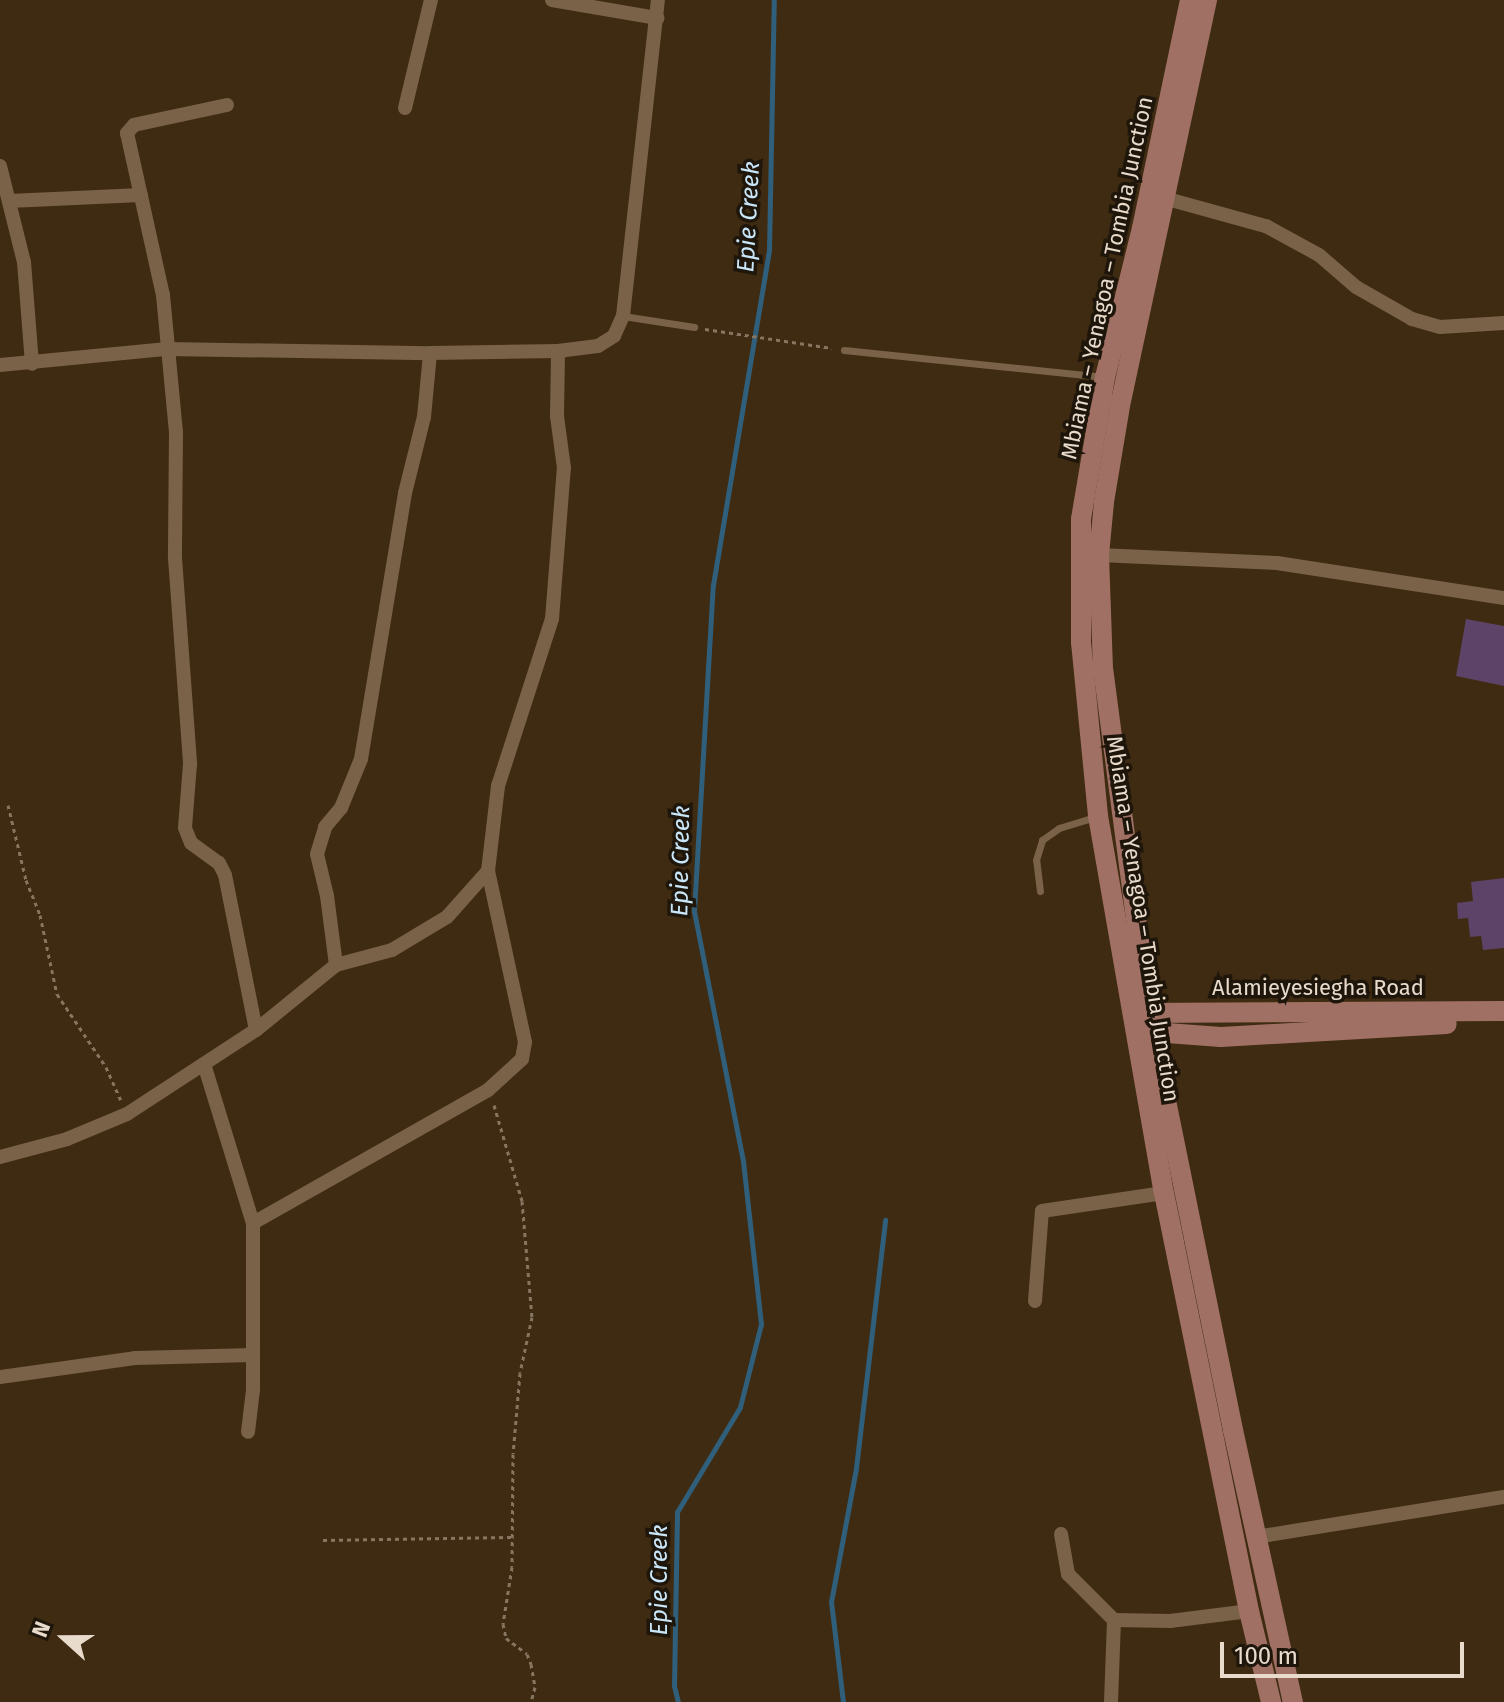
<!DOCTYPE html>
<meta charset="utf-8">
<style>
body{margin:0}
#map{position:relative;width:1504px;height:1702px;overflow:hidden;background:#3f2b11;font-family:"Fira Sans",sans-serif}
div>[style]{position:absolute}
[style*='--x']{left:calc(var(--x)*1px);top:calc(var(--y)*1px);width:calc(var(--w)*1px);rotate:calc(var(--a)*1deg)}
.stream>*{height:5px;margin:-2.5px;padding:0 2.5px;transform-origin:2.5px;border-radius:2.5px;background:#305f7b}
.building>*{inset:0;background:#5d4368}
.path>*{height:3px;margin-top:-1.5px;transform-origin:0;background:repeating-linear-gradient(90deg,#867560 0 4px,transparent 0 8px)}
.lane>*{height:7px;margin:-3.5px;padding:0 3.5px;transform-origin:3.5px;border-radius:3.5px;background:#796247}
.street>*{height:14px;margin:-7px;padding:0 7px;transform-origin:7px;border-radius:7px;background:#796247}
.secondary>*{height:20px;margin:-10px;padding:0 10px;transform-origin:10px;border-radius:10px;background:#a17064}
span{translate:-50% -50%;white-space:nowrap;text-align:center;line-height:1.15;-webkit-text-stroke:7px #1f160b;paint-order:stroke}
.street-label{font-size:22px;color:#e8dbcc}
.water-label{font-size:24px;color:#cae7fa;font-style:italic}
.north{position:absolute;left:24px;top:1598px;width:80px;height:80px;-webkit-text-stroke:6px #1f160b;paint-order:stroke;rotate:291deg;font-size:22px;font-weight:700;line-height:32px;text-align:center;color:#e8dbcc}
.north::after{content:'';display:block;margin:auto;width:28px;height:36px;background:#e8dbcc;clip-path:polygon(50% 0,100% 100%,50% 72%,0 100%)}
.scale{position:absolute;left:1220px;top:1642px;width:244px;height:36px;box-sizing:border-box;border:4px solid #e8dbcc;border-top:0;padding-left:10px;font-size:24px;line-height:28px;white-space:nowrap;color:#e8dbcc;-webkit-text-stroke:6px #1f160b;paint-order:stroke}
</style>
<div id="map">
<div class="stream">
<i style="--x:678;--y:1702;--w:16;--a:-104"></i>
<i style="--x:674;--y:1686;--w:174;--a:-89"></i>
<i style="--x:677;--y:1512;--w:122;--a:-59"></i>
<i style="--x:740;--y:1407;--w:86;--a:-75.8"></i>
<i style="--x:761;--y:1324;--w:164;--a:-96.3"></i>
<i style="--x:743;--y:1161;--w:255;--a:-101.1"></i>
<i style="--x:694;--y:911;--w:327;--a:-86.7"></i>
<i style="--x:713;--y:585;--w:340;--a:-80.5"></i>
<i style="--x:769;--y:250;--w:250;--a:-88.9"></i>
<i style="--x:843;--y:1702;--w:101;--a:-96.8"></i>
<i style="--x:831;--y:1602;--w:136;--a:-79.4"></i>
<i style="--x:856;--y:1468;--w:250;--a:-83.3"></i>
</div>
<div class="building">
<i style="clip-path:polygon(1466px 619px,1504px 626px,1504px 686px,1456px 676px)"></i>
<i style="clip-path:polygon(1504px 878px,1504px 948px,1483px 950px,1481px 936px,1470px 937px,1468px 918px,1458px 919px,1457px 903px,1473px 901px,1471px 882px)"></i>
</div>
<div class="path">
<i style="--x:705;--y:329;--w:128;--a:8.5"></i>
<i style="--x:8;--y:805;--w:77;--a:76.5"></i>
<i style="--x:26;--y:880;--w:38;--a:68"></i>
<i style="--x:40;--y:915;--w:81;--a:77.9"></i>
<i style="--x:57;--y:994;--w:88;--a:56.1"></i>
<i style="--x:106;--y:1067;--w:36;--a:66"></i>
<i style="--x:494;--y:1105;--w:100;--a:73.7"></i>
<i style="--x:522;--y:1201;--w:116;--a:85.1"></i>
<i style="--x:532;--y:1317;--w:57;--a:102.1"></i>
<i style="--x:520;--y:1373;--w:81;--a:94.9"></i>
<i style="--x:513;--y:1454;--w:113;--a:90.5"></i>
<i style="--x:512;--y:1567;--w:58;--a:99"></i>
<i style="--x:503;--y:1624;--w:14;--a:78"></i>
<i style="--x:506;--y:1638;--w:26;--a:37"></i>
<i style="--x:527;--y:1654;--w:11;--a:68"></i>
<i style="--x:531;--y:1664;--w:23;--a:80"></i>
<i style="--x:535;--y:1687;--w:16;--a:105"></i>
<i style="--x:323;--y:1540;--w:189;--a:-0.9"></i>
</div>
<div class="lane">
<i style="--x:623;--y:316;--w:72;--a:8.8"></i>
<i style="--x:844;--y:350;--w:262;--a:5.9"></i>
<i style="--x:1040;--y:891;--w:31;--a:-97"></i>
<i style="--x:1036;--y:860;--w:21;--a:-73"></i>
<i style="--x:1042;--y:840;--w:21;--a:-35"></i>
<i style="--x:1059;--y:828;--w:38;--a:-17"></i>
</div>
<div class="street">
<i style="--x:552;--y:0;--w:107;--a:9.7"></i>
<i style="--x:227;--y:105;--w:95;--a:167.9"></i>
<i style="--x:134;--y:125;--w:11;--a:131"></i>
<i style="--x:127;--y:133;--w:166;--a:77.5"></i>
<i style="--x:163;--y:295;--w:138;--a:84.6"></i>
<i style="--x:176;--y:432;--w:126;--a:90.5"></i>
<i style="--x:175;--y:558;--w:207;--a:85.8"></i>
<i style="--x:190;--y:764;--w:64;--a:94.5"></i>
<i style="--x:185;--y:828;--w:16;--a:68"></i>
<i style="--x:191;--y:843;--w:34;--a:36"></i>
<i style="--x:219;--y:863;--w:13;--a:63"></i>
<i style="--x:225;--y:875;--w:158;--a:78.7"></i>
<i style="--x:405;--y:108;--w:111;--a:-76.5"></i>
<i style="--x:0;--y:166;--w:99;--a:76"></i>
<i style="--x:24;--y:262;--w:102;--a:85.5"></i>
<i style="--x:1164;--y:198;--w:106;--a:15.4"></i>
<i style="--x:1266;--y:226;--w:60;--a:28.7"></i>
<i style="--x:1319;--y:255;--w:49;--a:40.9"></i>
<i style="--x:1356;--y:287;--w:64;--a:29.7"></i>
<i style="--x:1412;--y:319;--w:29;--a:16"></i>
<i style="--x:1440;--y:327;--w:64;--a:-3.6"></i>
<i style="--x:9;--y:201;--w:132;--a:-2.6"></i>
<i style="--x:0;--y:365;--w:168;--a:-5.5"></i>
<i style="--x:167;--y:349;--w:263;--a:0.9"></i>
<i style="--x:430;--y:353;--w:128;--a:-0.9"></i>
<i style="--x:558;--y:351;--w:40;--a:-7.1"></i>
<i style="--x:598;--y:346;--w:19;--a:-32"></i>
<i style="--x:614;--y:336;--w:22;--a:-66"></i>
<i style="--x:623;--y:316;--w:318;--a:-83.7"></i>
<i style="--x:1099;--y:555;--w:178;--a:2.6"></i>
<i style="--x:1277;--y:563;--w:230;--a:8.8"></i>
<i style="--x:336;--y:965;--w:70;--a:-97.4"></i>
<i style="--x:327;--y:896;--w:43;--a:-103.4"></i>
<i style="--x:317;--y:854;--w:28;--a:-73"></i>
<i style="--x:325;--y:827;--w:25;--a:-50"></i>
<i style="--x:341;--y:808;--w:53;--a:-67.8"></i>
<i style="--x:361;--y:759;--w:270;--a:-80.6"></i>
<i style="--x:405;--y:493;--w:78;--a:-76"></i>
<i style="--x:424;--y:417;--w:64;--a:-84.6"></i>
<i style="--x:204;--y:1064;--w:166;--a:72.9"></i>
<i style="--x:253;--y:1223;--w:167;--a:90"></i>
<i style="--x:253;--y:1390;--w:42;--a:96.8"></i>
<i style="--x:0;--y:1157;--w:69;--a:-15"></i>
<i style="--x:67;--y:1139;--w:65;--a:-22.6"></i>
<i style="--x:127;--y:1114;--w:154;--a:-33.1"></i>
<i style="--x:256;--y:1030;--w:103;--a:-39.1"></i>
<i style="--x:336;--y:965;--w:58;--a:-15"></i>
<i style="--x:392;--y:950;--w:64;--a:-31"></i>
<i style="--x:447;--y:917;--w:62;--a:-48.3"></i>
<i style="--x:253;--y:1223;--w:270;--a:-29.5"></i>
<i style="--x:488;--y:1090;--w:46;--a:-42.4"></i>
<i style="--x:522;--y:1059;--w:17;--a:-80"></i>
<i style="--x:525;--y:1042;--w:175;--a:-102.2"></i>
<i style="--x:488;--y:871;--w:86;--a:-83.3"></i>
<i style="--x:498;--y:786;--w:176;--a:-72.1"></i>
<i style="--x:552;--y:619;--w:151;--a:-85.5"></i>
<i style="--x:564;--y:468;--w:52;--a:-97.7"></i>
<i style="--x:557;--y:416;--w:65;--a:-89.1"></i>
<i style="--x:1035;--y:1301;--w:90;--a:-85.6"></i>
<i style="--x:1042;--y:1211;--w:123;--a:-8.4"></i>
<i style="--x:0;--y:1377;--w:136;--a:-8"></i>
<i style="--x:135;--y:1358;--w:118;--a:-1.5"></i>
<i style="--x:1061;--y:1534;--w:41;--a:80.1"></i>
<i style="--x:1068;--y:1574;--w:65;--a:45"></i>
<i style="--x:1114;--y:1620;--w:56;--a:1"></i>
<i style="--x:1170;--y:1621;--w:80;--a:-7.2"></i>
<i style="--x:1256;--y:1537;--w:251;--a:-9.2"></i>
<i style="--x:1111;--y:1702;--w:82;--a:-87.9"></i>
</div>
<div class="secondary">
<i style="--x:1190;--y:0;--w:233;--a:101.9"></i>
<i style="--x:1142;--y:228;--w:154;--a:103.9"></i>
<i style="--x:1105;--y:377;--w:144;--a:99.6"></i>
<i style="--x:1081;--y:519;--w:123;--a:90"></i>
<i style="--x:1081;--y:642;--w:175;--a:84.4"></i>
<i style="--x:1098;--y:816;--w:383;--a:80.1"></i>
<i style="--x:1164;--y:1193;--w:427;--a:78.5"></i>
<i style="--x:1249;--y:1611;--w:94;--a:76.4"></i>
<i style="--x:1207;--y:0;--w:409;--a:102.1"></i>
<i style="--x:1121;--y:400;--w:103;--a:99.5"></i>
<i style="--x:1104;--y:502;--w:53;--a:95.4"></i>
<i style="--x:1099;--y:555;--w:113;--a:88"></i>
<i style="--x:1103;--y:668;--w:347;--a:82.5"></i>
<i style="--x:1148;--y:1012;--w:427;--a:78.5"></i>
<i style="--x:1233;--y:1430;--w:279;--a:77.6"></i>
<i style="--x:1136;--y:1013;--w:368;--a:-0.3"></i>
<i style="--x:1140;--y:1031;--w:81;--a:4.2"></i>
<i style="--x:1221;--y:1037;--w:226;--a:-3.3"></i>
</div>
<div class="street-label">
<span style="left:1107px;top:278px;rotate:-78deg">Mbiama – Yenagoa – Tombia Junction</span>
<span style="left:1143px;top:919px;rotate:81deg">Mbiama – Yenagoa – Tombia Junction</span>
<span style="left:1318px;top:988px">Alamieyesiegha Road</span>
</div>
<div class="water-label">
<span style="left:749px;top:217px;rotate:-87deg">Epie Creek</span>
<span style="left:681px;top:861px;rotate:-89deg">Epie Creek</span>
<span style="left:660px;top:1580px;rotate:-90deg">Epie Creek</span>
</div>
<div class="north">N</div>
<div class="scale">100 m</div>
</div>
